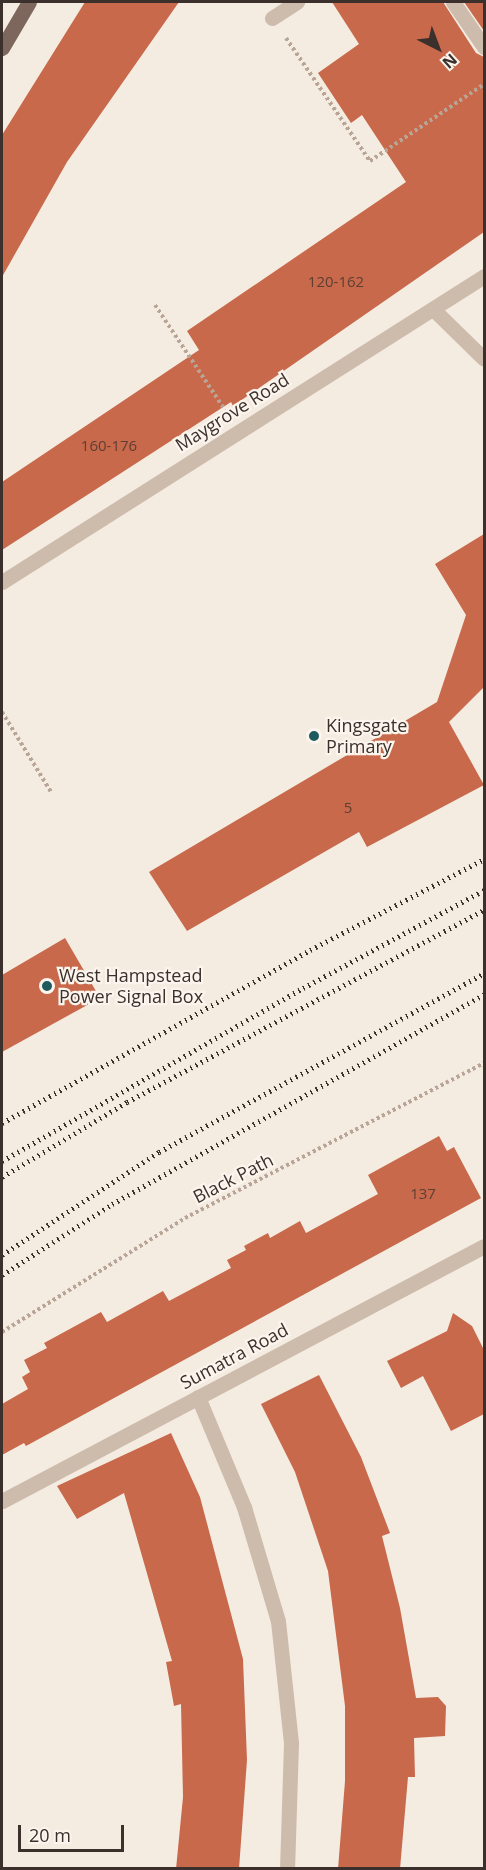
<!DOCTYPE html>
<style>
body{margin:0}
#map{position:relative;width:486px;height:1870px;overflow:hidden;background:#f4ebe1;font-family:"Open Sans",sans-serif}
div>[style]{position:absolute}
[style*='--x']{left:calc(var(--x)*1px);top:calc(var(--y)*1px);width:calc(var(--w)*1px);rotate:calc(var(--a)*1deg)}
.building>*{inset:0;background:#c8694b}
.path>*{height:4px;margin-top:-2px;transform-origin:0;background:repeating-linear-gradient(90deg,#b9a596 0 3px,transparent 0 6px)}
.minor>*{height:15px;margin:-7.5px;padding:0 7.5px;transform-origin:7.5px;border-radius:7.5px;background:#cdbbac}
.major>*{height:15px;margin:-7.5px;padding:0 7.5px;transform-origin:7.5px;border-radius:7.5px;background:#7d675c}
.rail>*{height:4.5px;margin-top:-2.25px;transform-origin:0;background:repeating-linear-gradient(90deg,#3b302b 0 1.5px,transparent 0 6px)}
.dots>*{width:16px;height:16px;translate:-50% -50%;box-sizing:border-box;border:3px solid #fbf5ee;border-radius:50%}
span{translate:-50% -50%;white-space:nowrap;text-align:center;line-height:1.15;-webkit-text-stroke:4.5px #fbf5ee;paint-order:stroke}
.number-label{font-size:15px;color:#5e3e33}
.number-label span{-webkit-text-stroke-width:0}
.street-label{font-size:18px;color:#3b302b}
.poi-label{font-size:18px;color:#3b302b}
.left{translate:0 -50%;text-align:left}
.frame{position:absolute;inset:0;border:3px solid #3b302b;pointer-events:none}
.north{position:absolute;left:408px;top:18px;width:60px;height:60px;-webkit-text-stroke:4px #fbf5ee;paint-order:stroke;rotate:138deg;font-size:16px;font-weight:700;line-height:24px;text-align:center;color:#3b302b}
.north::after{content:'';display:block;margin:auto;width:21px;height:27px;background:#3b302b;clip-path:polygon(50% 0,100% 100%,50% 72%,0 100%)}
.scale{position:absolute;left:18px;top:1825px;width:106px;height:27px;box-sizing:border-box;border:3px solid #3b302b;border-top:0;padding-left:8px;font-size:18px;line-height:21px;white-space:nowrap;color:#3b302b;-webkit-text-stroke:4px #fbf5ee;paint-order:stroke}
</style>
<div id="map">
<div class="building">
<i style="clip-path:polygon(85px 2px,179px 2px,67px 162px,2px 277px,2px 135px)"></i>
<i style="clip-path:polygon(332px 2px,443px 2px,476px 53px,484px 57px,484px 232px,233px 406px,231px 402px,2px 550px,2px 482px,199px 350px,187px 331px,406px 182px,362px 115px,351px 123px,318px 73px,359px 44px)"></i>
<i style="clip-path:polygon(464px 2px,484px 2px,484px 31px)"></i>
<i style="clip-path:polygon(484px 534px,484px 687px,449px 722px,484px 785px,367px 847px,359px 832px,187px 931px,149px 872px,437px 702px,466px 615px,435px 564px)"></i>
<i style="clip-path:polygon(65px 938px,100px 998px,2px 1052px,2px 975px)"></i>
<i style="clip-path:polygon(439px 1136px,447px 1151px,454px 1147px,481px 1198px,26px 1446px,24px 1443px,2px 1455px,2px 1404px,28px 1389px,22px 1377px,30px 1372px,24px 1360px,47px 1348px,44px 1343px,101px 1312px,107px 1322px,163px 1291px,169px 1301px,231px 1268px,227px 1260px,246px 1250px,244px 1246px,268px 1233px,270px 1238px,300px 1221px,306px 1233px,378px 1194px,368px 1175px)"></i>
<i style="clip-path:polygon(453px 1313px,472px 1326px,484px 1350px,484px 1414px,451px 1431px,423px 1376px,401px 1388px,387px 1361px,447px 1331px)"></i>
<i style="clip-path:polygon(319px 1375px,361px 1457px,390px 1533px,382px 1536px,400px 1608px,416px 1698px,438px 1697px,446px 1706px,445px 1736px,414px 1738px,415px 1777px,408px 1777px,400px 1869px,338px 1869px,345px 1781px,345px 1706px,328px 1571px,295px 1472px,261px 1404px)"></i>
<i style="clip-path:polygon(171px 1433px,200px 1497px,243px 1659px,247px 1760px,239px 1869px,176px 1869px,183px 1797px,181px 1704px,174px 1706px,166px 1662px,172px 1661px,124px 1493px,77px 1519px,57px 1486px)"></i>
</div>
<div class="path">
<i style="--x:286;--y:38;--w:149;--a:55.7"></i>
<i style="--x:370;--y:161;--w:138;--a:-34"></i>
<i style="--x:155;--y:305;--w:126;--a:56.3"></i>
<i style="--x:2;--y:712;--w:94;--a:58.5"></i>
<i style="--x:2;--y:1332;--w:216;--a:-31.9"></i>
<i style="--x:185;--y:1218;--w:337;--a:-27.4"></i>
</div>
<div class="minor">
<i style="--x:453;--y:2;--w:55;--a:55.4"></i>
<i style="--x:272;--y:18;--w:30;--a:-33"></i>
<i style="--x:433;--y:309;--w:71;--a:44.4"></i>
<i style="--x:2;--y:582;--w:571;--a:-32.41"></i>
<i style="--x:198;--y:1397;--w:119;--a:67.3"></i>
<i style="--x:244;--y:1507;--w:119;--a:73.4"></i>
<i style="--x:278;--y:1621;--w:123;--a:83.9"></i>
<i style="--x:291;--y:1743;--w:125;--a:91.8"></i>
<i style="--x:2;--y:1501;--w:545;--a:-27.88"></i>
</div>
<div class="major">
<i style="--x:2;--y:48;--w:53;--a:-59.6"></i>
</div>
<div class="rail">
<i style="--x:2;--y:1123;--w:353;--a:-29.3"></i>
<i style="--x:310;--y:950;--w:196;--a:-27.6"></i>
<i style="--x:2;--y:1161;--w:347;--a:-29.9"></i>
<i style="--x:303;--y:988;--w:206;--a:-28.4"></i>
<i style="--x:2;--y:1177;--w:146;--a:-31"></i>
<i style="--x:127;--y:1102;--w:405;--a:-28.3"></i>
<i style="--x:2;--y:1255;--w:188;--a:-33.3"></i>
<i style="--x:159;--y:1152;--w:371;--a:-28.8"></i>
<i style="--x:2;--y:1275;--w:131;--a:-32.8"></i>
<i style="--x:112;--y:1204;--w:427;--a:-29.4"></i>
</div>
<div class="dots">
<i style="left:314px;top:736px;background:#1f5a5e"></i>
<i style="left:47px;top:986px;background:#1f5a5e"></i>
</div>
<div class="number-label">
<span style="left:336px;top:282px">120-162</span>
<span style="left:109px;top:446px">160-176</span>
<span style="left:348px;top:808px">5</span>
<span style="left:423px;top:1194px">137</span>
</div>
<div class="street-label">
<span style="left:232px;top:412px;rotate:-32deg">Maygrove Road</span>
<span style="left:233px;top:1178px;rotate:-27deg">Black Path</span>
<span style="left:234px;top:1356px;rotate:-28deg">Sumatra Road</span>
</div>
<div class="poi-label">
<span class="left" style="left:326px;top:736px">Kingsgate<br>Primary</span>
<span class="left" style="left:59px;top:986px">West Hampstead<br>Power Signal Box</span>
</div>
<div class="frame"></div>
<div class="north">N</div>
<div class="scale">20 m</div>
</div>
